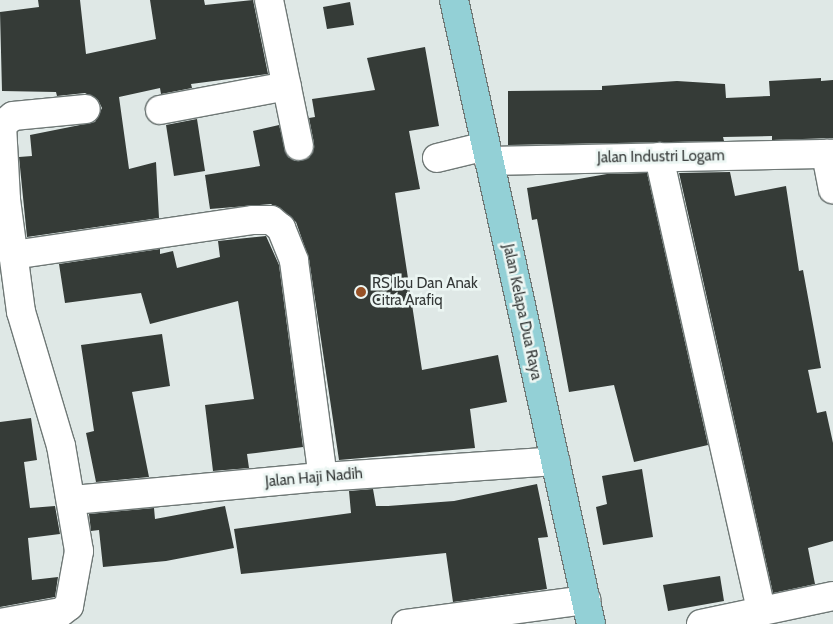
<!DOCTYPE html>
<style>
body{margin:0}
#map{position:relative;width:833px;height:624px;overflow:hidden;background:#dfe8e6;font-family:Cabin,sans-serif}
div>[style]{position:absolute}
[style*='--x']{left:calc(var(--x)*1px);top:calc(var(--y)*1px);width:calc(var(--w)*1px);rotate:calc(var(--a)*1deg)}
.building>*{inset:0;background:#353b37}
.roads{filter:drop-shadow(1px 0 #6f7876) drop-shadow(-1px 0 #6f7876) drop-shadow(0 1px #6f7876) drop-shadow(0 -1px #6f7876)}
.minor>*{height:28px;margin:-14px;padding:0 14px;transform-origin:14px;border-radius:14px;background:#fff}
.major>*{height:28px;margin:-14px;padding:0 14px;transform-origin:14px;border-radius:14px;background:#93d0d6}
.dots>*{width:14px;height:14px;translate:-50% -50%;box-sizing:border-box;border:2px solid #ecf6f3;border-radius:50%}
span{translate:-50% -50%;white-space:nowrap;text-align:center;line-height:1.15;-webkit-text-stroke:5px #ecf6f3;paint-order:stroke}
.street-label{font-size:15px;color:#353938}
.poi-label{font-size:15px;color:#353938}
.left{translate:0 -50%;text-align:left}
</style>
<div id="map">
<div class="building">
<i style="clip-path:polygon(38px 0,80px 0,86px 54px,156px 39px,150px 0,204px 0,205px 5px,253px 0,268px 74px,191px 84px,192px 88px,161px 94px,160px 88px,119px 97px,129px 169px,156px 162px,159px 218px,27px 237px,19px 157px,32px 156px,30px 135px,95px 122px,102px 108px,98px 100px,85px 93px,57px 96px,56px 92px,2px 91px,0 12px,39px 7px)"></i>
<i style="clip-path:polygon(350px 2px,354px 25px,327px 29px,323px 7px)"></i>
<i style="clip-path:polygon(425px 47px,439px 126px,409px 131px,420px 189px,395px 193px,422px 370px,498px 355px,507px 402px,470px 409px,475px 448px,339px 460px,309px 259px,296px 222px,271px 204px,210px 209px,205px 175px,260px 166px,253px 131px,279px 125px,288px 157px,295px 161px,309px 158px,314px 143px,309px 118px,315px 117px,312px 99px,375px 90px,367px 58px)"></i>
<i style="clip-path:polygon(821px 78px,821px 81px,833px 80px,833px 138px,772px 140px,772px 136px,723px 137px,724px 141px,508px 145px,508px 91px,602px 90px,602px 86px,677px 81px,725px 84px,726px 98px,770px 96px,769px 81px)"></i>
<i style="clip-path:polygon(197px 119px,205px 171px,174px 176px,166px 125px)"></i>
<i style="clip-path:polygon(730px 172px,735px 196px,786px 186px,799px 271px,803px 270px,821px 368px,808px 370px,817px 413px,826px 411px,833px 443px,833px 541px,808px 548px,815px 584px,773px 593px,679px 173px)"></i>
<i style="clip-path:polygon(647px 173px,708px 445px,634px 462px,614px 385px,569px 392px,537px 219px,532px 220px,527px 188px,607px 174px)"></i>
<i style="clip-path:polygon(266px 236px,279px 265px,303px 447px,247px 454px,249px 468px,213px 471px,205px 405px,254px 399px,238px 301px,150px 324px,141px 293px,65px 303px,59px 264px,160px 249px,160px 254px,173px 251px,177px 268px,220px 257px,218px 241px)"></i>
<i style="clip-path:polygon(162px 334px,170px 386px,132px 392px,149px 477px,96px 482px,86px 433px,94px 431px,81px 345px)"></i>
<i style="clip-path:polygon(31px 418px,37px 460px,24px 462px,30px 508px,55px 506px,60px 534px,28px 538px,32px 580px,58px 577px,55px 597px,0 607px,0 422px)"></i>
<i style="clip-path:polygon(642px 469px,653px 537px,603px 545px,596px 507px,607px 504px,602px 476px)"></i>
<i style="clip-path:polygon(537px 484px,548px 537px,538px 538px,547px 589px,453px 602px,446px 553px,241px 574px,234px 529px,351px 513px,349px 491px,373px 489px,376px 506px,388px 506px,454px 501px)"></i>
<i style="clip-path:polygon(225px 506px,234px 548px,166px 561px,103px 567px,99px 530px,91px 531px,89px 514px,154px 508px,155px 519px)"></i>
<i style="clip-path:polygon(720px 576px,724px 601px,668px 611px,663px 585px)"></i>
</div>
<div class="roads">
<div class="minor">
<i style="--x:269;--y:0;--w:149;--a:78.4"></i>
<i style="--x:160;--y:110;--w:129;--a:-10.7"></i>
<i style="--x:826;--y:154;--w:36;--a:79"></i>
<i style="--x:659;--y:157;--w:465;--a:77.3"></i>
<i style="--x:437;--y:158;--w:50;--a:-13.8"></i>
<i style="--x:489;--y:161;--w:344;--a:-1.2"></i>
<i style="--x:13;--y:255;--w:243;--a:-8.3"></i>
<i style="--x:253;--y:220;--w:18;--a:0"></i>
<i style="--x:271;--y:220;--w:13;--a:39"></i>
<i style="--x:281;--y:228;--w:35;--a:68"></i>
<i style="--x:294;--y:261;--w:218;--a:82.4"></i>
<i style="--x:73;--y:500;--w:251;--a:-5.3"></i>
<i style="--x:323;--y:477;--w:233;--a:-3.9"></i>
<i style="--x:0;--y:623;--w:62;--a:-10.2"></i>
<i style="--x:61;--y:612;--w:10;--a:-37"></i>
<i style="--x:69;--y:606;--w:56;--a:-79.7"></i>
<i style="--x:79;--y:551;--w:107;--a:-99.7"></i>
<i style="--x:61;--y:446;--w:140;--a:-106.6"></i>
<i style="--x:21;--y:312;--w:114;--a:-97.6"></i>
<i style="--x:6;--y:199;--w:74;--a:-93.1"></i>
<i style="--x:2;--y:125;--w:14;--a:-39"></i>
<i style="--x:13;--y:116;--w:73;--a:-5.5"></i>
<i style="--x:406;--y:624;--w:182;--a:-7.6"></i>
<i style="--x:701;--y:624;--w:135;--a:-12"></i>
</div>
<div class="major">
<i style="--x:454;--y:0;--w:639;--a:77.62"></i>
</div>
</div>
<div class="dots">
<i style="left:361px;top:292px;background:#975126"></i>
</div>
<div class="street-label">
<span style="left:661px;top:157px;rotate:-1deg">Jalan Industri Logam</span>
<span style="left:522px;top:312px;rotate:78deg">Jalan Kelapa Dua Raya</span>
<span style="left:314px;top:478px;rotate:-5deg">Jalan Haji Nadih</span>
</div>
<div class="poi-label">
<span class="left" style="left:372px;top:292px">RS Ibu Dan Anak<br>Citra Arafiq</span>
</div>
</div>
